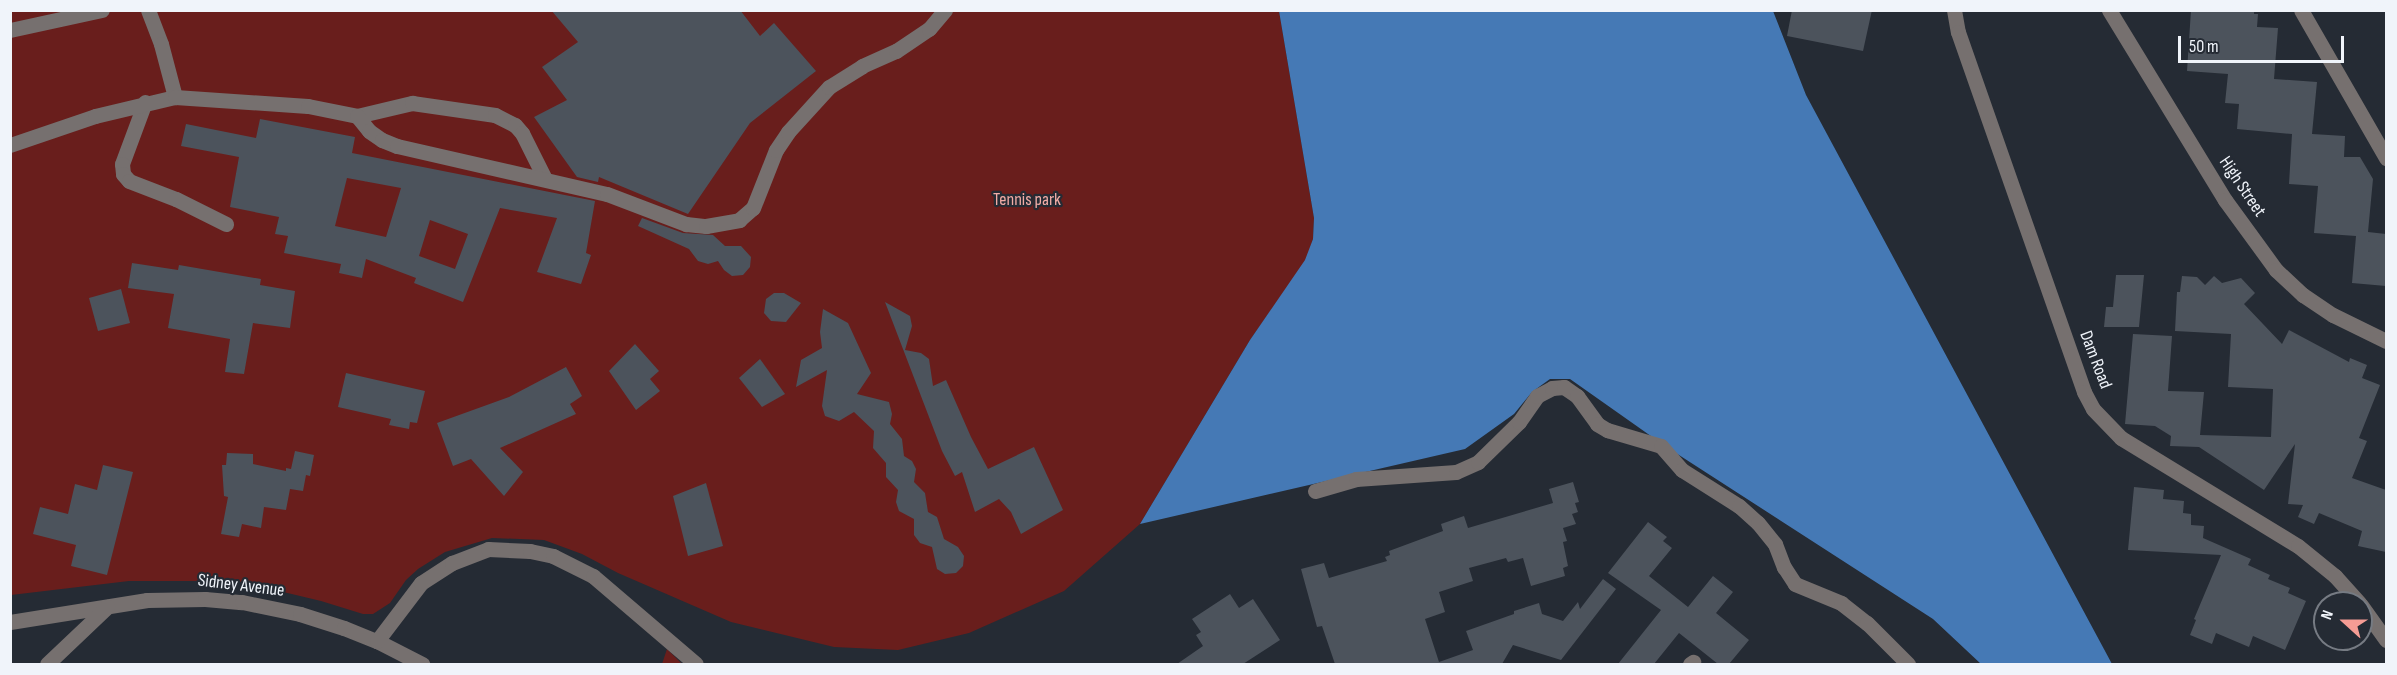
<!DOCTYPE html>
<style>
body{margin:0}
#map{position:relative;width:2397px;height:675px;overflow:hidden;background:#252b34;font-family:"Sofia Sans Condensed",sans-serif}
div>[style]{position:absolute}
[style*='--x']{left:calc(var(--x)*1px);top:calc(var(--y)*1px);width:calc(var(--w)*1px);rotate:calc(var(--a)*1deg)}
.green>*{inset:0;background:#691e1c}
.water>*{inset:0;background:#4579b5}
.building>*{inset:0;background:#4c535c}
.minor>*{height:15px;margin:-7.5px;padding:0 7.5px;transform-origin:7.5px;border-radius:7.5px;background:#76706f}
span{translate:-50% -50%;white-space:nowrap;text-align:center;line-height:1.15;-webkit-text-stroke:4.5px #252b34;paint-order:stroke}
.street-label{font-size:18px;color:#f0f4fa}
.park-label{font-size:18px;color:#f2aca6}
.frame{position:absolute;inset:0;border:12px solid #f0f4fa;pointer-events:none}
.north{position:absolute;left:2313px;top:591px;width:60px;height:60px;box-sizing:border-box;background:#252b34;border:2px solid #767b83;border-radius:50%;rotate:291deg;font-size:16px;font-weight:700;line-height:24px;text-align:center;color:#f0f4fa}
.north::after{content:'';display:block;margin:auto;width:21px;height:27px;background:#f59c94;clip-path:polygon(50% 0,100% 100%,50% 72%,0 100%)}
.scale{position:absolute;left:2178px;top:36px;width:166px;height:27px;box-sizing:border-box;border:3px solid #f0f4fa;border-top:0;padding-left:8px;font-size:18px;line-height:21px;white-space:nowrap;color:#f0f4fa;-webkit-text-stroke:4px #252b34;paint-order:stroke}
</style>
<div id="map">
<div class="green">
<i style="clip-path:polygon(10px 11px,1279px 11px,1314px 218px,1313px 239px,1306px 260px,1250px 340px,1140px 524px,1064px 591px,969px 633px,898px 650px,834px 647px,731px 622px,618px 573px,582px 554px,544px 540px,492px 538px,445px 552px,418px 569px,406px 580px,390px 603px,373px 614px,363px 614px,321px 601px,237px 581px,129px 581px,11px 595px)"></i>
<i style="clip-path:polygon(667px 649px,682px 664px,662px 664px)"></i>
</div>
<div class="water">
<i style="clip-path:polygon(1279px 11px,1773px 11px,1806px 95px,2112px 664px,1981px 664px,1933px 619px,1665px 446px,1570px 379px,1550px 379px,1532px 392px,1514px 414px,1465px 449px,1140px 524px,1250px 340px,1305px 260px,1313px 239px,1314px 218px)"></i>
</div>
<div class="building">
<i style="clip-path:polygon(551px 10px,740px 10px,760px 36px,774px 23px,816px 71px,750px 123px,688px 214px,599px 177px,598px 182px,577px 177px,534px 117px,567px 100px,542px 67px,578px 42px)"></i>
<i style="clip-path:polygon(1792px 10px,1872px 10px,1863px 51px,1787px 36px)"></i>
<i style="clip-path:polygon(2191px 10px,2254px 10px,2254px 14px,2258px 14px,2257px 27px,2278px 28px,2274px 79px,2317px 82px,2312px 134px,2345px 136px,2344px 157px,2360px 157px,2373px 179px,2368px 232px,2386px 234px,2386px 286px,2352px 283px,2356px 236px,2314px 233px,2318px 186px,2289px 184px,2292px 134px,2237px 129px,2239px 104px,2225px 103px,2228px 74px,2187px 71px)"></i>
<i style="clip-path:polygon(evenodd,260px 119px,355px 137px,352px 153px,595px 201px,586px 253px,591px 255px,581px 284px,537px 272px,557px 218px,500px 208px,463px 302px,414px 283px,416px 278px,366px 259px,362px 278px,339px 273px,341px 264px,284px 253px,288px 236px,275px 234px,279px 217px,230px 207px,239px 157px,181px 146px,186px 124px,256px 138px,260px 119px,347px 178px,401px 188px,386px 237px,335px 226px,347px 178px,260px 119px,430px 220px,468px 234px,455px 269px,419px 256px,430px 220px)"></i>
<i style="clip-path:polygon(642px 218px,683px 233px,713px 235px,725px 246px,741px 246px,751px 257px,750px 267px,743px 275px,732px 276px,724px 270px,718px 261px,708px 264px,698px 261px,689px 249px,638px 226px)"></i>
<i style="clip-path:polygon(132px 263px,178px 270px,179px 265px,261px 279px,260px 285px,295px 291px,290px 328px,253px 323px,244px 374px,225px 372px,230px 339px,168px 328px,174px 294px,128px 288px)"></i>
<i style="clip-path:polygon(2116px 275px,2144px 275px,2139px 327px,2104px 327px,2106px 307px,2113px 307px)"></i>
<i style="clip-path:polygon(2182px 276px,2197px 277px,2205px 285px,2214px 276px,2222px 283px,2241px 278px,2255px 293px,2244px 304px,2282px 344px,2289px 330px,2349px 362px,2350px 358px,2367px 365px,2362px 378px,2380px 385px,2359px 438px,2367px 441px,2352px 478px,2386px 490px,2386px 552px,2358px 546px,2362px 531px,2319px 513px,2314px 524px,2298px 517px,2303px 505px,2288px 504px,2295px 444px,2264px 490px,2199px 447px,2170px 446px,2171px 436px,2155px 426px,2125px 424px,2133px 334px,2172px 336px,2168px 391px,2204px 392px,2200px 435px,2271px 437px,2273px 389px,2228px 387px,2231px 334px,2175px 331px,2177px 292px,2180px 292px)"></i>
<i style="clip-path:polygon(121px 289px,130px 323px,98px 331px,89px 298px)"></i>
<i style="clip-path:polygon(774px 293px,784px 293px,801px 303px,786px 322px,771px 321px,764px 313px,766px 299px)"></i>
<i style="clip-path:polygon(885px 302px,910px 316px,912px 326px,905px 350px,921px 353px,929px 359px,933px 386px,946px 380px,971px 437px,988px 469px,1034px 447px,1063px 510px,1021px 534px,1011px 512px,999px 499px,975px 512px,962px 472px,955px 476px,942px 451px)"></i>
<i style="clip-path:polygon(823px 309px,848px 323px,871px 373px,857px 394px,889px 402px,892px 414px,890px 424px,902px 439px,904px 456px,912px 461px,916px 469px,914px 482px,925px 493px,928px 512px,937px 517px,944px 539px,958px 547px,964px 556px,963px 566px,956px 573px,945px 574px,937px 569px,932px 547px,920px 543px,914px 535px,914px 519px,899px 511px,896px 502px,898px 490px,886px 477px,886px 463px,873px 448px,874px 431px,854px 412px,839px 421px,825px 416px,822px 406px,827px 370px,796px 387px,801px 360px,822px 348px,820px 332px)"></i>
<i style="clip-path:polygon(635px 344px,659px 371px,650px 379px,660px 391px,636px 410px,609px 371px)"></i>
<i style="clip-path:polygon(760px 359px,785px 394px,762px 407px,739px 378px)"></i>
<i style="clip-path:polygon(566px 367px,582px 396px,570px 404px,576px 414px,500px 448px,523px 472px,504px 496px,471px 459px,453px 466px,437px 423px,509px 397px)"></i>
<i style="clip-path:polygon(346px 373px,425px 391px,417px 423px,410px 422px,409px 429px,389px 425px,391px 419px,338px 407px)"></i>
<i style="clip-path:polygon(295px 451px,314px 455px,310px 476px,306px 475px,303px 491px,290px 489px,286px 510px,264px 507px,261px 528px,242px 524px,239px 537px,221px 534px,228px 497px,224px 496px,222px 465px,226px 465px,227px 453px,253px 454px,253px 464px,286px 471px,286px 468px,291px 469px)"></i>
<i style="clip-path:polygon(103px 465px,133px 472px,107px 575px,71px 566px,76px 545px,33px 534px,40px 507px,68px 514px,75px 484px,97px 490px)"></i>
<i style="clip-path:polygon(1573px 482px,1579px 502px,1575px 503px,1578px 512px,1572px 514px,1576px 524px,1563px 528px,1567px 541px,1563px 542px,1568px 566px,1563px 568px,1565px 576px,1531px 586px,1523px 558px,1508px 562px,1506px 558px,1469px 568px,1473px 581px,1439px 592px,1445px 612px,1425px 619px,1439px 662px,1473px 650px,1466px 631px,1514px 614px,1514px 611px,1539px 603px,1542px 614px,1563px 621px,1578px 602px,1580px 609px,1603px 579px,1616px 589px,1561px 660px,1513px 645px,1502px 664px,1335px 664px,1322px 626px,1317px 627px,1301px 569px,1324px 563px,1329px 578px,1387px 561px,1385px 557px,1390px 555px,1389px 551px,1443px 531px,1441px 524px,1464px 516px,1468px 528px,1553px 503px,1549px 489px)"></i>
<i style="clip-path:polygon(706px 483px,723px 546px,688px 556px,673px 496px)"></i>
<i style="clip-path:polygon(2134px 487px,2164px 490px,2163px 499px,2184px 501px,2183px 513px,2191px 514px,2191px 525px,2204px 526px,2203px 538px,2251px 559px,2248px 565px,2270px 575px,2268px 579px,2290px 588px,2288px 593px,2306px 601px,2285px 650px,2253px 636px,2249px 647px,2216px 633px,2212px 644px,2190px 635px,2196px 620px,2194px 619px,2221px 555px,2128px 550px)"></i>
<i style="clip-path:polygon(1648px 522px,1667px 537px,1663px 541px,1672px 548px,1649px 576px,1688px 607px,1713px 576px,1733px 592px,1716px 613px,1749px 640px,1729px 664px,1718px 664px,1679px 633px,1654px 664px,1618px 664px,1661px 610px,1608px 573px)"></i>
<i style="clip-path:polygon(1230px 594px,1239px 608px,1253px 599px,1280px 640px,1243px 664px,1177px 664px,1203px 646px,1196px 635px,1201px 632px,1192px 619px)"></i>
</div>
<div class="minor">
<i style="--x:148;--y:10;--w:36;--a:69"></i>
<i style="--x:161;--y:44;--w:55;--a:75.2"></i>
<i style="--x:1954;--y:10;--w:22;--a:80"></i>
<i style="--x:1958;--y:32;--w:381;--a:70.7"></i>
<i style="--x:2084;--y:392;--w:19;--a:62"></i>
<i style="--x:2093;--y:409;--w:40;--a:46"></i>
<i style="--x:2121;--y:438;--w:207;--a:31.4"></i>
<i style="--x:2298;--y:546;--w:48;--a:39"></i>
<i style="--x:2335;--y:576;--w:36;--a:48"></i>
<i style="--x:2109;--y:10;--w:223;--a:58.6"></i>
<i style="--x:2225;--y:200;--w:87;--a:53.9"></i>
<i style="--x:2276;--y:270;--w:37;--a:43"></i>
<i style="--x:2303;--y:295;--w:36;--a:34"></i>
<i style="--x:2333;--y:315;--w:59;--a:26.1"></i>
<i style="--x:2301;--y:10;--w:171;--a:60.1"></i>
<i style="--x:10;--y:30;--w:94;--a:-12.3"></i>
<i style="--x:145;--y:102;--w:66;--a:110.4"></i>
<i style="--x:122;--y:164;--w:10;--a:84"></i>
<i style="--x:123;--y:174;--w:9;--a:49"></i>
<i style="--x:129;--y:181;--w:50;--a:21"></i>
<i style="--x:176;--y:199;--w:56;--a:26.6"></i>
<i style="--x:357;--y:116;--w:57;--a:-13.3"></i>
<i style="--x:412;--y:103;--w:84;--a:8.2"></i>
<i style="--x:495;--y:115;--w:22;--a:27"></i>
<i style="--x:515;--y:125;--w:11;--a:49"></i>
<i style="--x:522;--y:133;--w:51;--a:63.4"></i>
<i style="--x:10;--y:145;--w:90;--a:-18.8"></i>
<i style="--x:95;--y:116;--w:82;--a:-13.4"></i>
<i style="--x:175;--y:97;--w:133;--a:3.9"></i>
<i style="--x:308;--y:106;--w:50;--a:11.5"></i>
<i style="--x:357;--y:116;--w:19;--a:51"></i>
<i style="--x:369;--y:131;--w:16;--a:35"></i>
<i style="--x:382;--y:140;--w:16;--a:22"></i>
<i style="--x:397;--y:146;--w:215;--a:12.9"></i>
<i style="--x:607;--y:194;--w:85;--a:20.8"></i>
<i style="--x:686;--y:224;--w:20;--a:6"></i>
<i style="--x:706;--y:226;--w:34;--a:-10"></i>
<i style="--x:739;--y:220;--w:18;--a:-41"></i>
<i style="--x:753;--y:208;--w:62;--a:-68.4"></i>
<i style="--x:776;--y:150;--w:22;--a:-56"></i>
<i style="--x:788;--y:132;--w:61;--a:-47.7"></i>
<i style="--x:829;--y:87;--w:39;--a:-32"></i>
<i style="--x:862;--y:66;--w:37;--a:-24"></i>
<i style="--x:896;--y:51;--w:40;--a:-34"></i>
<i style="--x:929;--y:29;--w:25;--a:-50"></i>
<i style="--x:1315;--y:491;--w:43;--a:-16.3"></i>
<i style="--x:1356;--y:479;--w:100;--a:-4"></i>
<i style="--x:1456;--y:472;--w:24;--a:-24"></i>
<i style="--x:1478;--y:462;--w:57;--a:-44.3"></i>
<i style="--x:1519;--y:422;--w:32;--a:-55"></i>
<i style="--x:1537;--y:396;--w:17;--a:-28"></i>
<i style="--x:1552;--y:388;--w:12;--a:-5"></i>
<i style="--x:1564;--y:387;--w:16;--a:35"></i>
<i style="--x:1577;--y:396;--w:34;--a:54"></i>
<i style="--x:1597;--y:424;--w:12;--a:31"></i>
<i style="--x:1607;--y:430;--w:56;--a:16.5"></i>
<i style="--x:1661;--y:446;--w:32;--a:49"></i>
<i style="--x:1682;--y:470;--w:67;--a:32.3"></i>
<i style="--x:1739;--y:506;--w:25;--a:42"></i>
<i style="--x:1758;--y:523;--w:27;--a:51"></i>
<i style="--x:1775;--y:544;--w:25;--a:69"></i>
<i style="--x:1784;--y:567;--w:20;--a:57"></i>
<i style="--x:1795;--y:584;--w:50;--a:22.4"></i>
<i style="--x:1841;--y:603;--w:33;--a:38"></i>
<i style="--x:1867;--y:623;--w:58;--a:45"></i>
<i style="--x:2361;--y:605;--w:43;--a:54.5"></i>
<i style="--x:10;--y:622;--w:139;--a:-9.1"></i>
<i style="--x:147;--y:600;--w:58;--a:-1"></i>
<i style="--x:205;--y:599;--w:37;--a:5"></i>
<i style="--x:242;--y:602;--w:59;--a:11.7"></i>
<i style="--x:300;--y:614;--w:46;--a:17.7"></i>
<i style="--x:344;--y:628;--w:35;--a:22"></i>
<i style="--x:377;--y:641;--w:51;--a:27.1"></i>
<i style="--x:377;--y:641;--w:73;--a:-52.8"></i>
<i style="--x:421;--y:583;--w:37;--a:-33"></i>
<i style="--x:452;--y:563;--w:39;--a:-21"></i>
<i style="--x:488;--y:549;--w:42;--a:2.7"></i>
<i style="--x:530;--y:551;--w:24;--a:12"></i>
<i style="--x:553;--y:556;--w:45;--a:26.6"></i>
<i style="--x:593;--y:576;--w:135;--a:40.5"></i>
<i style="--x:47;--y:664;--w:83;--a:-43.5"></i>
<i style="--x:1690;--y:664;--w:4;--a:-34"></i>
</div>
<div class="street-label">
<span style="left:2242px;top:187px;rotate:56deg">High Street</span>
<span style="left:2095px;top:360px;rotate:69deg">Dam Road</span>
<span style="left:241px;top:586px;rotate:7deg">Sidney Avenue</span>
</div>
<div class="park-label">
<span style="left:1027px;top:200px">Tennis park</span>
</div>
<div class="frame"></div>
<div class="north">N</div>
<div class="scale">50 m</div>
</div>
